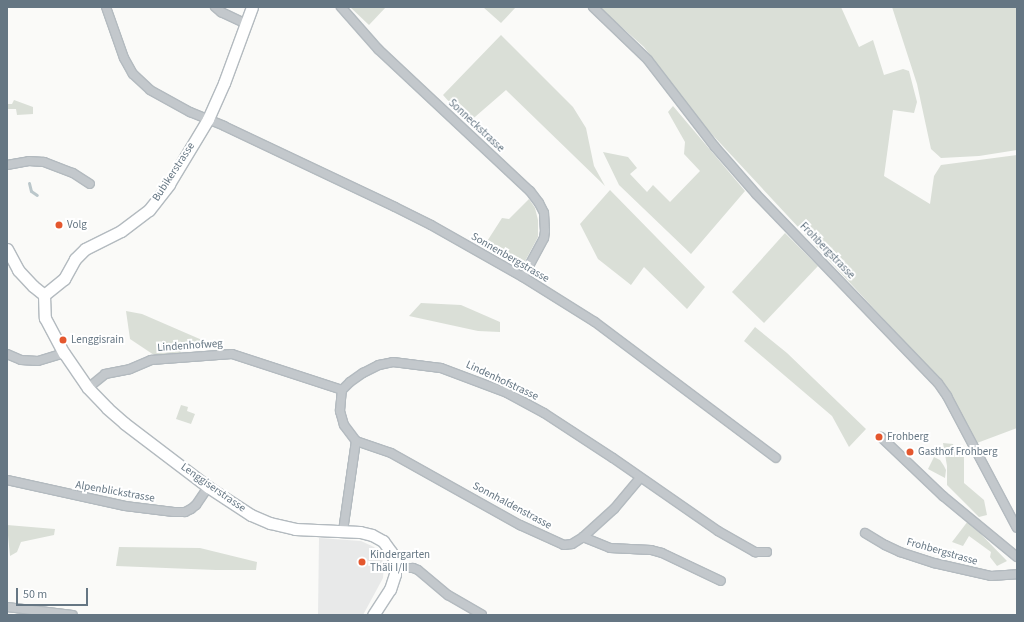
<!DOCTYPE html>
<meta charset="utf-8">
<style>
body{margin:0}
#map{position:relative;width:1024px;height:622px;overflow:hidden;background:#fafaf8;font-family:"Source Sans 3",sans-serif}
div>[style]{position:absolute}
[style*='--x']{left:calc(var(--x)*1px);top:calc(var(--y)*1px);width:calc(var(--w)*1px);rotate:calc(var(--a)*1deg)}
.built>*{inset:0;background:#e8e9e9}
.green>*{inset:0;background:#dadfd7}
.stream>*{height:3px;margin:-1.5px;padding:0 1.5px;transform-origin:1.5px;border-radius:1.5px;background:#bbc7cb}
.roads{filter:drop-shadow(1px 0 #b3babf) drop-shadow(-1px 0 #b3babf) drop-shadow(0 1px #b3babf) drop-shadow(0 -1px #b3babf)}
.street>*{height:8px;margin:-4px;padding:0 4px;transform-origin:4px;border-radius:4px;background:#c3c8cc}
.secondary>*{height:11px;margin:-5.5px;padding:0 5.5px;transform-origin:5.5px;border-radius:5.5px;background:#fff}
.dots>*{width:11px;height:11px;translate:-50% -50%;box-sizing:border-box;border:2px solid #fff;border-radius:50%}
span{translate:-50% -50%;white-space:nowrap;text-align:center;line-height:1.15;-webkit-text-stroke:4px #fff;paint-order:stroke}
.street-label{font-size:11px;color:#657683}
.poi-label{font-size:11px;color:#657683}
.left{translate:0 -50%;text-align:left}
.frame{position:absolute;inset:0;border:8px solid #657683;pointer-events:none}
.scale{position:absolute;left:16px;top:588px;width:72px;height:18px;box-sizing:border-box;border:2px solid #657683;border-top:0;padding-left:5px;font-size:12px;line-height:14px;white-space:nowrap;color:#657683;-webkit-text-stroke:3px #fff;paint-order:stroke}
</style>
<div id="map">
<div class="built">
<i style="clip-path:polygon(319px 538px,361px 541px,374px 547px,380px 553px,384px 565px,383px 578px,363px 615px,318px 615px)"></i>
</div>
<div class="green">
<i style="clip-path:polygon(350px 7px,386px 7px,369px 25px)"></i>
<i style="clip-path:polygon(483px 7px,516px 7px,501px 23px)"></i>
<i style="clip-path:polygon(599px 7px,841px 7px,859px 47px,873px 40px,884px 75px,903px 69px,909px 71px,917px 102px,914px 113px,893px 110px,884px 176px,930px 204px,934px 176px,941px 165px,1017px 155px,1017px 428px,977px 443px,943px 383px,708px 130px,644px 47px)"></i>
<i style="clip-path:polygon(892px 7px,1017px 7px,1017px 150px,979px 156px,941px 158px,931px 149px,917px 84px)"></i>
<i style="clip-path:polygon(501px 35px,573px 107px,586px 128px,594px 166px,605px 186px,506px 90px,468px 123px,443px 95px)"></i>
<i style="clip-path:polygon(14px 100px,33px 107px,33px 114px,17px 115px,16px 109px,7px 109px,7px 104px,12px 104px)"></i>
<i style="clip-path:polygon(673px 106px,745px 191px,691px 254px,619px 185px,603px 152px,628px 157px,637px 168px,630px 174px,647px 192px,653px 185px,670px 202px,700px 171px,684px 154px,685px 142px,668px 112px)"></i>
<i style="clip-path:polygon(610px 190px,705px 287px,687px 309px,644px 267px,631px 285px,598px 259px,580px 224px)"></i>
<i style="clip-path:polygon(529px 199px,535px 208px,538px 220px,538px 237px,523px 265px,517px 266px,484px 246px,502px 218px,509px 219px)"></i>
<i style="clip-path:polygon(785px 233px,818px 266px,764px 323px,732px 292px)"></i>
<i style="clip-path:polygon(421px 303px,461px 305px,500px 322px,500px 332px,478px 331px,409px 316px)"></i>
<i style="clip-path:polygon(126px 311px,142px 314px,209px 343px,180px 344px,181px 354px,154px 355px,130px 339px)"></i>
<i style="clip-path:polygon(755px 327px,787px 353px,866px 429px,849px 447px,832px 416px,744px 341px)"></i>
<i style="clip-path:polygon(181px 405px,188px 407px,187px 411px,195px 414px,191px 424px,176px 419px)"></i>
<i style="clip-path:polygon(943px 443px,953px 444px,956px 452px,964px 457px,964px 483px,984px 500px,987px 515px,979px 517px,947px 485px,947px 466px)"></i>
<i style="clip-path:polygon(934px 457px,940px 460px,944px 466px,946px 470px,945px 478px,928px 469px)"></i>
<i style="clip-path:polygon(968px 521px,1007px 561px,997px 566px,990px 557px,991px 552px,969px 536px,963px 546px,952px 542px)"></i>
<i style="clip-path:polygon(7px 525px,55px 529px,54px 535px,21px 542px,17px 552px,10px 556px)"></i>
<i style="clip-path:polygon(119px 547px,200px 548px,257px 562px,256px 570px,216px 570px,116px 566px)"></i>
</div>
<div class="stream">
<i style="--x:29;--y:183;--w:8;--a:76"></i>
<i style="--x:31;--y:191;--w:7;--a:34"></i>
</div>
<div class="roads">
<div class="street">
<i style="--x:106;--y:7;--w:54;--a:70.6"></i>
<i style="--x:124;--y:58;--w:18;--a:61"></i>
<i style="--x:133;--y:74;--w:23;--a:43"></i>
<i style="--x:150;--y:90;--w:46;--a:28.8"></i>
<i style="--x:190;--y:112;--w:37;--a:22"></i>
<i style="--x:224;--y:126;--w:189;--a:25.3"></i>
<i style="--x:395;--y:207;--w:40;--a:26.6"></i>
<i style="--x:431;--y:225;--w:106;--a:29.5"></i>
<i style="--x:523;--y:277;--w:85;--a:32"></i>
<i style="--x:595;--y:322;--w:226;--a:36.9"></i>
<i style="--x:215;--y:7;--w:8;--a:40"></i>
<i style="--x:221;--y:12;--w:29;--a:25"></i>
<i style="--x:341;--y:7;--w:56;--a:48.6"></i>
<i style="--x:378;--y:49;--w:208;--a:43.1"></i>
<i style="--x:530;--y:191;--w:15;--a:53"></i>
<i style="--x:539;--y:203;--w:11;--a:63"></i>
<i style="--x:544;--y:213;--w:18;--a:87"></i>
<i style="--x:545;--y:231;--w:7;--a:98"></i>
<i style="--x:544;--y:238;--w:44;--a:118.3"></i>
<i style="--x:593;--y:7;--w:76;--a:43.9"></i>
<i style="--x:648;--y:60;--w:110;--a:52.4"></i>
<i style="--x:715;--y:147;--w:62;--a:48.9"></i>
<i style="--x:756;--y:194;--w:262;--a:46.1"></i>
<i style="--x:938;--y:383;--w:16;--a:55"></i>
<i style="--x:947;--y:396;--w:149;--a:62.1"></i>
<i style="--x:7;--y:165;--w:22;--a:-10"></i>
<i style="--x:29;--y:161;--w:15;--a:4"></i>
<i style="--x:44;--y:162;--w:31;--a:21"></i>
<i style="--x:73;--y:173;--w:20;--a:33"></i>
<i style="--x:7;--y:354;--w:15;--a:23"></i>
<i style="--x:21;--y:360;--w:17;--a:3"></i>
<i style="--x:38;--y:361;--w:27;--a:-17"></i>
<i style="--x:88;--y:388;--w:22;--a:-39"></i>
<i style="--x:105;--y:374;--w:25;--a:-11"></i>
<i style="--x:130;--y:369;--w:23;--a:-23"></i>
<i style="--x:151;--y:360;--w:81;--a:-4.2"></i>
<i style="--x:232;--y:354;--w:116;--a:18.1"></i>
<i style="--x:881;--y:437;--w:86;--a:43.6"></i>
<i style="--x:943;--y:496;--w:96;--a:39.5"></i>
<i style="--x:356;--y:441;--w:37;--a:19"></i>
<i style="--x:391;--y:453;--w:148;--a:29.2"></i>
<i style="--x:520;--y:525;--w:48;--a:24.4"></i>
<i style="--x:564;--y:545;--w:8;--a:-7"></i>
<i style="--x:572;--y:544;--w:13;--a:-32"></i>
<i style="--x:583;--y:537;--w:42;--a:-42.1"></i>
<i style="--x:614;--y:509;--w:40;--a:-50"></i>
<i style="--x:7;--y:480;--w:121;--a:12.4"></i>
<i style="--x:125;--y:506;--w:49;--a:7"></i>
<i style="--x:174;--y:512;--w:11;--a:0"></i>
<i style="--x:185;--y:512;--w:7;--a:-27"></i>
<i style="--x:191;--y:509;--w:6;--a:-39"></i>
<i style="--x:196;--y:505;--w:22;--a:-56"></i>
<i style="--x:343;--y:531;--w:91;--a:-81.8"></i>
<i style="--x:356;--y:441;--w:20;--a:-127"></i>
<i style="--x:344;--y:425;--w:15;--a:-106"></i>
<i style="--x:340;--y:411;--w:21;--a:-85"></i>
<i style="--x:342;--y:390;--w:11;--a:-45"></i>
<i style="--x:350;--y:382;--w:16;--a:-35"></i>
<i style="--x:363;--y:373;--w:18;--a:-27"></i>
<i style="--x:379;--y:365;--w:14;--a:-12"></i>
<i style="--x:393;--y:362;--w:48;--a:7.1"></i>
<i style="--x:441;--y:368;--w:71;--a:20.7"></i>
<i style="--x:507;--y:393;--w:42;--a:28.4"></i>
<i style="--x:544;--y:413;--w:82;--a:33.1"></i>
<i style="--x:613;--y:458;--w:128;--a:34.8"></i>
<i style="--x:718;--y:531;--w:43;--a:29.6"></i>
<i style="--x:755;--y:552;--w:12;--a:0"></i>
<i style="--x:865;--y:533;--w:23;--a:31"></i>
<i style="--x:885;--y:545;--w:17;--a:25"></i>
<i style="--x:900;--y:552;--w:36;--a:18"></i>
<i style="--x:934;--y:563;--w:58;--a:12.8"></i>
<i style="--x:991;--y:576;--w:26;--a:-4"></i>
<i style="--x:583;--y:537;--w:29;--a:22"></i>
<i style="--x:610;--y:548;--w:41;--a:2.8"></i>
<i style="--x:651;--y:550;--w:11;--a:15"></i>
<i style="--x:662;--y:553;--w:65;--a:25.4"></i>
<i style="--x:395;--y:568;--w:18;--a:0"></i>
<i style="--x:413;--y:568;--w:5;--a:22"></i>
<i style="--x:418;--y:570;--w:39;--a:40"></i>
<i style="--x:448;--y:595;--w:39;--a:30"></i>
<i style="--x:7;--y:607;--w:66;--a:6.9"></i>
</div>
<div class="secondary">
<i style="--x:7;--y:249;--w:24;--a:62"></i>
<i style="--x:18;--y:270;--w:22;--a:47"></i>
<i style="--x:33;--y:286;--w:14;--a:39"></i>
<i style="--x:44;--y:295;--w:23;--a:88"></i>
<i style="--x:45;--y:318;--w:40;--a:62"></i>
<i style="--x:64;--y:353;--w:42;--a:55.6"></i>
<i style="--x:88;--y:388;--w:28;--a:46"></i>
<i style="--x:107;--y:408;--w:23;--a:41"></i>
<i style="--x:124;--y:423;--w:106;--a:37.3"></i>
<i style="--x:208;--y:487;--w:51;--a:33.1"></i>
<i style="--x:251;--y:515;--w:21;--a:23"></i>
<i style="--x:270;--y:523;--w:26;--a:13"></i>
<i style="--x:295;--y:529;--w:65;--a:2.6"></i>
<i style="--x:360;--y:532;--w:12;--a:14"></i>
<i style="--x:372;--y:535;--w:13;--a:29"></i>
<i style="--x:383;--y:541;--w:14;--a:54"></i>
<i style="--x:391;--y:552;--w:11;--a:68"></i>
<i style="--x:395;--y:562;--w:12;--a:90"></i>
<i style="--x:395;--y:574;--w:16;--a:108"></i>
<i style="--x:390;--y:589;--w:31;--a:123"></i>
<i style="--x:44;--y:295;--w:26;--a:-39"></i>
<i style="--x:64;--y:279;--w:23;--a:-61"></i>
<i style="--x:75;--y:259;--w:14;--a:-45"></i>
<i style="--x:85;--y:249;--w:40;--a:-26.6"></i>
<i style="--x:121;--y:231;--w:35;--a:-37"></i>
<i style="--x:149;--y:210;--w:33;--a:-52"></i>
<i style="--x:169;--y:184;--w:76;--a:-59"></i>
<i style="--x:208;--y:119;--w:39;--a:-66"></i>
<i style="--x:224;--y:83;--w:81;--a:-69.8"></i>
</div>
</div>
<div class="dots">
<i style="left:59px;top:225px;background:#e4572e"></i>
<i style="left:63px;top:340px;background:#e4572e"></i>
<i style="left:879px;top:437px;background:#e4572e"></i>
<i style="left:910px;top:452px;background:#e4572e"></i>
<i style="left:362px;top:562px;background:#e4572e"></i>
</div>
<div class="street-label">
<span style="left:476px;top:126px;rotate:43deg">Sonneckstrasse</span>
<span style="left:174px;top:172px;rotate:-57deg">Bubikerstrasse</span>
<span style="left:827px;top:251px;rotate:46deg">Frohbergstrasse</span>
<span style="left:510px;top:258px;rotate:30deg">Sonnenbergstrasse</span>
<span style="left:190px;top:346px;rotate:-4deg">Lindenhofweg</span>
<span style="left:502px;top:381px;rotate:25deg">Lindenhofstrasse</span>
<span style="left:213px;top:488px;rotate:35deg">Lenggiserstrasse</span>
<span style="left:115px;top:492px;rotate:10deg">Alpenblickstrasse</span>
<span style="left:512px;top:506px;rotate:28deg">Sonnhaldenstrasse</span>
<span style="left:942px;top:552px;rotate:16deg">Frohbergstrasse</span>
</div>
<div class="poi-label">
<span class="left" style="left:67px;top:225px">Volg</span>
<span class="left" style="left:71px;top:340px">Lenggisrain</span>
<span class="left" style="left:887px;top:437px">Frohberg</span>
<span class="left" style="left:918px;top:452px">Gasthof Frohberg</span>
<span class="left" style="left:370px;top:562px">Kindergarten<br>Thäli I/II</span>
</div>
<div class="frame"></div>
<div class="scale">50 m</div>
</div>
